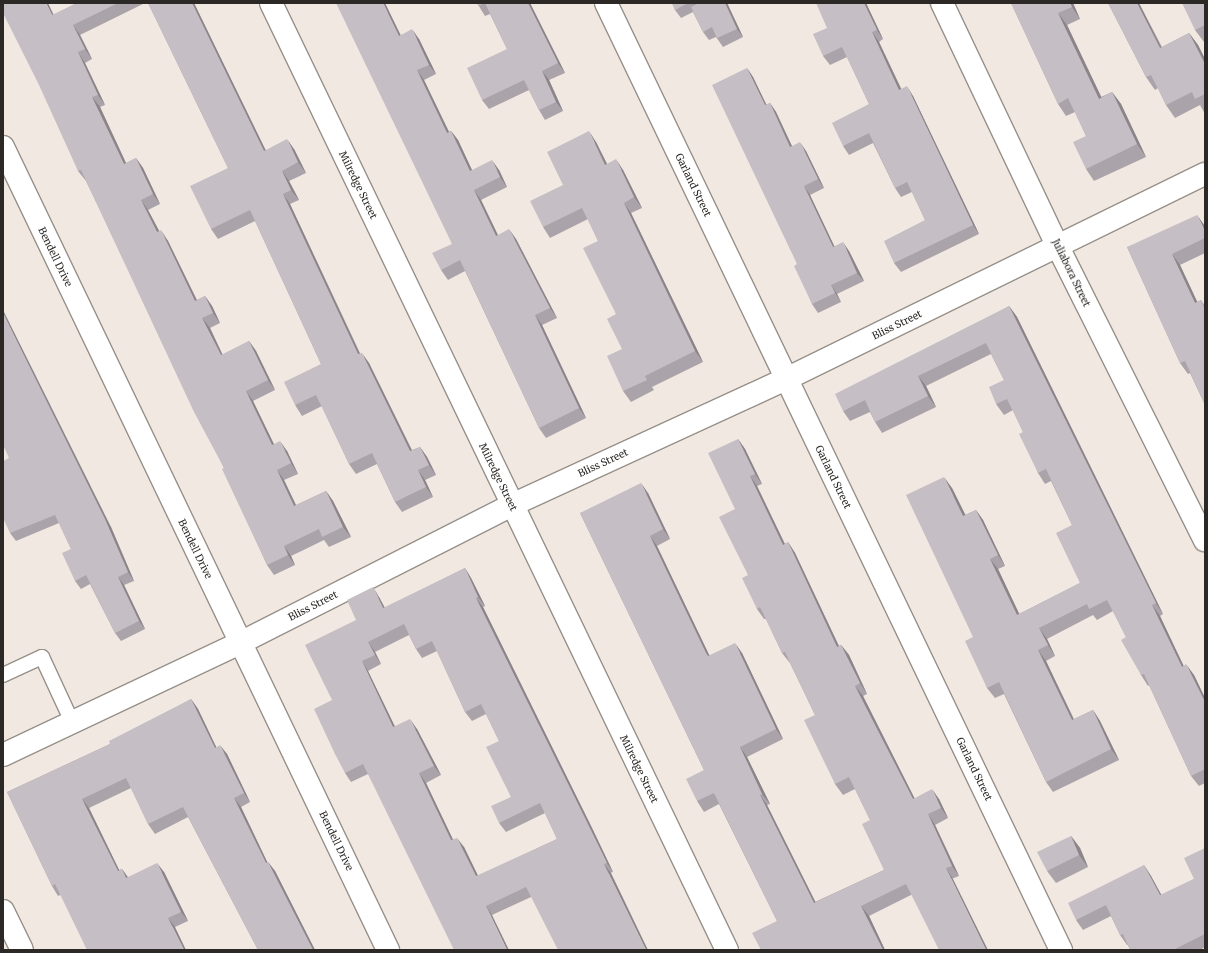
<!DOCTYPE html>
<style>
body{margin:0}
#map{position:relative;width:1208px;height:953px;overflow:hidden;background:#f1e9e1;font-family:Merriweather,serif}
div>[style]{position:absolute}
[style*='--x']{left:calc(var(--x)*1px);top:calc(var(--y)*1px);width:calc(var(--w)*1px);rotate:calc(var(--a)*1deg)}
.roads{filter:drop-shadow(1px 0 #979089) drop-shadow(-1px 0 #979089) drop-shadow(0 1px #979089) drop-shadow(0 -1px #979089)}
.service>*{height:14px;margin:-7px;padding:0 7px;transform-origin:7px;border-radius:7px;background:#fff}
.minor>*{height:22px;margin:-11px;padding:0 11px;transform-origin:11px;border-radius:11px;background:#fff}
.tertiary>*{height:22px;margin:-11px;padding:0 11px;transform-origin:11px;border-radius:11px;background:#fff}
.wall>*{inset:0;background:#aaa3a9}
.shaded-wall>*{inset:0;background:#8b858a}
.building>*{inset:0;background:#c6bec5}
span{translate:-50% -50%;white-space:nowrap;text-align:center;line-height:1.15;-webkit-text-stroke:3px #fff;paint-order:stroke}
.street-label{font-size:10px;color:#2b2825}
.frame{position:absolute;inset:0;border:4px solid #2b2825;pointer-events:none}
</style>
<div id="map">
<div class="roads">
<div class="service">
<i style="--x:3;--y:675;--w:43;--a:-24.8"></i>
<i style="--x:42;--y:657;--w:74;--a:65.2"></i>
</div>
<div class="minor">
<i style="--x:271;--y:3;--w:1051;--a:64.29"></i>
<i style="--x:606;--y:3;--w:1051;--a:64.34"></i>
<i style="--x:3;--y:147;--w:891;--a:64.38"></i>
<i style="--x:3;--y:755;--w:262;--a:-25.3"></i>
<i style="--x:240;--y:643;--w:305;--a:-26.9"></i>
<i style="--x:512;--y:505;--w:302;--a:-24.7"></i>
<i style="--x:786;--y:379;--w:466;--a:-26.1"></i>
<i style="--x:3;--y:911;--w:43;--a:64"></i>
</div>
<div class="tertiary">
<i style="--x:942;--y:3;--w:270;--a:64.6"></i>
<i style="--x:1058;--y:247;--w:328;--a:63.4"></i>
</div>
</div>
<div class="wall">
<i style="clip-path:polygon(77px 3px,145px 3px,80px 35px,92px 59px,85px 63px,105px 105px,100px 107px,126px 163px,136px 158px,143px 168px,160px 204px,148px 210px,159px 231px,168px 241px,197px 300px,205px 296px,212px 306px,220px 323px,210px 328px,222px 355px,249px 341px,256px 351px,275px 390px,253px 401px,274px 444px,287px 451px,298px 474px,284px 480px,296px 505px,326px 491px,333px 501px,351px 537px,329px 547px,324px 540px,291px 556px,295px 565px,274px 575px,267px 565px,224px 468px,86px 181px,78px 171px,53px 15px)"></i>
<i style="clip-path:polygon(148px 3px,194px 3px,265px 150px,294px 149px,306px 173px,289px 181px,299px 200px,290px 204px,360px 353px,369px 363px,412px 450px,420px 447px,427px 457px,436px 475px,425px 480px,433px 497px,402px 512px,395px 502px,377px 464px,356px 474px,349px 464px,322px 406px,302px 416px,295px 405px,321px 364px,255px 221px,218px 239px,211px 229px,228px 168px)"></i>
<i style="clip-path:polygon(385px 3px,400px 35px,419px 39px,436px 74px,424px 80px,448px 132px,451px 131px,458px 140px,472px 170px,499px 170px,507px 187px,481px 200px,498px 235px,516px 239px,557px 318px,542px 325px,586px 418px,546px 438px,539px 428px,465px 271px,448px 280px,441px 270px,452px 244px)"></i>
<i style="clip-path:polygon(477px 3px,530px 3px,565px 73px,549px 80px,563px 111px,545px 120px,539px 110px,529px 90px,489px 109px,482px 100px,507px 49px,490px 14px,485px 16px)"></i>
<i style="clip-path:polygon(672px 3px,727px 3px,743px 37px,723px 47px,716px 37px,709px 40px,703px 32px,693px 12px,681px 18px,675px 10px)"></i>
<i style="clip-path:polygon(866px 3px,883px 39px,879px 42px,901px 89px,913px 96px,979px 234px,901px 272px,894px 263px,925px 220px,912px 192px,901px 197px,895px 188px,873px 143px,849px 155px,843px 146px,869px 104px,847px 57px,830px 65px,823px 56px,827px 28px)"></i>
<i style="clip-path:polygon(1011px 3px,1073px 3px,1080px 19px,1067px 25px,1101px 97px,1112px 92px,1121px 104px,1146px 157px,1094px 181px,1086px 169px,1086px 136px,1075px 112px,1066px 116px,1058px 104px)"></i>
<i style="clip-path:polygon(1108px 3px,1139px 3px,1162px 47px,1189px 33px,1198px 45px,1205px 59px,1205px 111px,1204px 112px,1200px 105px,1175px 118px,1166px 105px,1158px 88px,1155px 90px,1146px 77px)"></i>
<i style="clip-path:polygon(1205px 3px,1205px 42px,1204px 42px,1195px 30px)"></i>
<i style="clip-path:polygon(747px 68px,753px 77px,766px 105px,770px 103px,776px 112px,792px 146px,806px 151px,824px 188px,810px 195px,834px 246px,849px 251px,864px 281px,837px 294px,841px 302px,818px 313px,812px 304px,797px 264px)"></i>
<i style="clip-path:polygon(596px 142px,607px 164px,623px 170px,642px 208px,631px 213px,703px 362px,652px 387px,654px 390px,631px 402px,623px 391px,622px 349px,616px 314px,598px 241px,588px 219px,550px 238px,543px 227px,563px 185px)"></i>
<i style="clip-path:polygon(1205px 226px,1205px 253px,1180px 265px,1197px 302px,1201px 300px,1205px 306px,1205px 405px,1190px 373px,1188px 374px,1180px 363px,1127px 247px)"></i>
<i style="clip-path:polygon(1009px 306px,1017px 317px,1163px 614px,1160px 616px,1183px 666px,1194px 675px,1205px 698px,1205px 783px,1199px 786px,1191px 776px,1149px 685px,1148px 686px,1141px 675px,1126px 637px,1113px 611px,1097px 620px,1093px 615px,1047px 639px,1055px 656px,1046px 661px,1074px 719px,1093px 710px,1100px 721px,1119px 760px,1053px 792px,1046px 782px,1004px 694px,995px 698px,987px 688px,973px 637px,952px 488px,965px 515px,976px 510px,983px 520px,1005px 566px,998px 569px,1019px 614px,1080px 583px,1072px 525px,1051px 481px,1045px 484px,1038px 473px,1023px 432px,1013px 410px,1004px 415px,996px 404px,1004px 380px,991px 354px,926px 386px,936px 407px,882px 433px,875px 422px,870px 412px,850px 421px,843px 411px)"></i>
<i style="clip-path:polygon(738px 439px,745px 449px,762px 484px,757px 486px,785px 544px,788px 542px,795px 553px,839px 646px,841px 645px,849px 655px,867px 694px,863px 696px,914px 798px,939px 799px,948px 818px,935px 825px,959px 876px,911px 895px,869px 916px,885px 950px,761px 950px,777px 921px,719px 804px,704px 812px,697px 801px,704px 770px,580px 513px,648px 493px,670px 539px,657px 546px,709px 655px,742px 653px,783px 739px,747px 757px,770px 804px,767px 805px,815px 902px,884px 870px,870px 820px,855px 789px,843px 795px,835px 784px,815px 715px,790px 663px,782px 653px,766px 619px,764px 619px,757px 609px,748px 575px,735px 509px)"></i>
<i style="clip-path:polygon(9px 458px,111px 527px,134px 581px,124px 585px,145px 629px,121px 641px,115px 633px,90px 584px,81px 589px,75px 581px,71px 549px,59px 523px,16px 541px,10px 533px)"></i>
<i style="clip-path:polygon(evenodd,465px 568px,471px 578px,485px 606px,483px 607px,592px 828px,613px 872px,531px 897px,492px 915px,368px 774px,351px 782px,345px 773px,332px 700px,356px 620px,379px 597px,385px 608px,465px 568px,409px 635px,416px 649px,422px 658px,437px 651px,465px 712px,472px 721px,486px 714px,499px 741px,511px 797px,499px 823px,506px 832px,545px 813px,557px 839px,478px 876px,464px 847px,453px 840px,426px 783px,441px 775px,417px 729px,395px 727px,368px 671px,381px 664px,375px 652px,409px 635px)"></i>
<i style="clip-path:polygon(191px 699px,198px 709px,216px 747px,227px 754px,250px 802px,241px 807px,267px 862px,268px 862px,275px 871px,315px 950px,258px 950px,188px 817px,155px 834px,148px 824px,131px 788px,89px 808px,119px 870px,122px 869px,128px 877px,164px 872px,188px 921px,175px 927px,60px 895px,58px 896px,52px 886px,7px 792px,110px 744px)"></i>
<i style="clip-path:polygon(1071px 836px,1080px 848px,1088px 867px,1056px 883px,1047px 871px)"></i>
<i style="clip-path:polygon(1205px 848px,1205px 947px,1200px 950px,1130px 950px,1128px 945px,1127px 945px,1120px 935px,1111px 916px,1083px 930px,1076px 920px,1144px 865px,1151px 876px,1161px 895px,1194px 879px)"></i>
</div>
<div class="shaded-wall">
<i style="clip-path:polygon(46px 3px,48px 3px,59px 26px,52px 15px)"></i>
<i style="clip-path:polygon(192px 3px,194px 3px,271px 161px,264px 151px)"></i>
<i style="clip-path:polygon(383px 3px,385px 3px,406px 46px,399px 36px)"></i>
<i style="clip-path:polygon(528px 3px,530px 3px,565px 73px,558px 63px)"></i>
<i style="clip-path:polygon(725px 3px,727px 3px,743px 37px,737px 29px)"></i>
<i style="clip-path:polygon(864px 3px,866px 3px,883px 39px,877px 30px)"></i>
<i style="clip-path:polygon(1070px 3px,1073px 3px,1080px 19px,1072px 7px)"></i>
<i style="clip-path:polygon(1137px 3px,1139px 3px,1168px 61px,1160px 48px)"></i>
<i style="clip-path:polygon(1058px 13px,1067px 25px,1108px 111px,1099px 99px)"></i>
<i style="clip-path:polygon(73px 25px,80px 35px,92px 59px,85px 49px)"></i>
<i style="clip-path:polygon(412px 29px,419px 39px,436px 74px,429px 65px)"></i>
<i style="clip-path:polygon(872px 32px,879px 42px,906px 99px,899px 90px)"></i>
<i style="clip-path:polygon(1189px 33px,1198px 45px,1205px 59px,1205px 64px)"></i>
<i style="clip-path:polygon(78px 52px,85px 63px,105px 105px,98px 95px)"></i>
<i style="clip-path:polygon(747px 68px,753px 77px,771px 114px,765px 105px)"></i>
<i style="clip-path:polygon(417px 70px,424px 80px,454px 142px,447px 133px)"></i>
<i style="clip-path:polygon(542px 71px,549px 80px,563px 111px,556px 102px)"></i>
<i style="clip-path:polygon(907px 86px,913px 96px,979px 234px,973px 225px)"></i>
<i style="clip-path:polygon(1112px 92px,1121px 104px,1146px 157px,1137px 144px)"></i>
<i style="clip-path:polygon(92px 97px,100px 107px,131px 174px,124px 164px)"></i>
<i style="clip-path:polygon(770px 103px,776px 112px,796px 155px,790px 147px)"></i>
<i style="clip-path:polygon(451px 131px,458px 140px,477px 181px,470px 171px)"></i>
<i style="clip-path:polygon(589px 131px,596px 142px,613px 176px,605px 165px)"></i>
<i style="clip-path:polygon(287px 139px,294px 149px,306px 173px,298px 162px)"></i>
<i style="clip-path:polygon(800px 142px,806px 151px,824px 188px,818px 179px)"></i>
<i style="clip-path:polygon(136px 158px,143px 168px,160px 204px,153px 194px)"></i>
<i style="clip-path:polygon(616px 159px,623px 170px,642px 208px,634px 197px)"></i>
<i style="clip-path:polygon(492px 160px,499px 170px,507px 187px,500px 177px)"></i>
<i style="clip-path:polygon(282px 171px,289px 181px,299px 200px,291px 190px)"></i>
<i style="clip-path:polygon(804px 186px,810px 195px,839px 256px,833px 247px)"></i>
<i style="clip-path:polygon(474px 190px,481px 200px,503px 246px,496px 236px)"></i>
<i style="clip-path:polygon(283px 194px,290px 204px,365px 365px,358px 354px)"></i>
<i style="clip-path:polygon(141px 200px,148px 210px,165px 242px,157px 232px)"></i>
<i style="clip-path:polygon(624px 203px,631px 213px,703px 362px,695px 351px)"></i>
<i style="clip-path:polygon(1197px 215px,1205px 226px,1205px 231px)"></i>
<i style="clip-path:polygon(509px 229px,516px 239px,557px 318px,550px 308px)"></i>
<i style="clip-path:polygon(161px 230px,168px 241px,202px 311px,195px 301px)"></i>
<i style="clip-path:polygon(843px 242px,849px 251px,864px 281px,857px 273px)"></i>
<i style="clip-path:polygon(1172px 254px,1180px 265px,1203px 314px,1195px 303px)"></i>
<i style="clip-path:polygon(831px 285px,837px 294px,841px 302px,835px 293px)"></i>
<i style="clip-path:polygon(205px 296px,212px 306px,220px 323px,213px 313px)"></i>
<i style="clip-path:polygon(1009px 306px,1017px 317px,1163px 614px,1156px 603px)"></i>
<i style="clip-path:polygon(3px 310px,111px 527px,134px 581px,128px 572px,3px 313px)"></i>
<i style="clip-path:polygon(535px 315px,542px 325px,586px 418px,579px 408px)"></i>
<i style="clip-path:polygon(202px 318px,210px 328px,228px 366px,221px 355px)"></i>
<i style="clip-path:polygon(249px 341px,256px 351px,275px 390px,268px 380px)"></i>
<i style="clip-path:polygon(362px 353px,369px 363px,417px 461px,410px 451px)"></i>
<i style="clip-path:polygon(918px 376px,926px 386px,936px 407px,928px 396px)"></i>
<i style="clip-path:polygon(246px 391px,253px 401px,279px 455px,272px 445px)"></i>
<i style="clip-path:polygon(738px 439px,745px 449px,762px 484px,755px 474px)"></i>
<i style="clip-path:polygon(280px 441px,287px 451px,298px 474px,291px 463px)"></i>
<i style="clip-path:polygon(420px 447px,427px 457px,436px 475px,429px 465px)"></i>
<i style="clip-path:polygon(277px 470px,284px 480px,301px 516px,294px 506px)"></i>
<i style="clip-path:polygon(418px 470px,425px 480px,433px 497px,426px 487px)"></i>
<i style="clip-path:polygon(750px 476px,757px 486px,790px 555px,783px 545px)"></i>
<i style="clip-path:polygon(944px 477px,952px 488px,971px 526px,963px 516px)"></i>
<i style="clip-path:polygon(641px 483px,648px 493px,670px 539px,663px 529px)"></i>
<i style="clip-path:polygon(326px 491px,333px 501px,351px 537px,343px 527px)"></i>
<i style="clip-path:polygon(976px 510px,983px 520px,1005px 566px,998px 555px)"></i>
<i style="clip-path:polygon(650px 536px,657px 546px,713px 663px,706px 653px)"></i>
<i style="clip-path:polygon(788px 542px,795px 553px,844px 657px,837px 647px)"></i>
<i style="clip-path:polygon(284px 546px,291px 556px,295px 565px,288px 555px)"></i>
<i style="clip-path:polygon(990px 559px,998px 569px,1025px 626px,1017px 615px)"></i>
<i style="clip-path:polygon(465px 568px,471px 578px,485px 606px,478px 597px)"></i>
<i style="clip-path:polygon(118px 577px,124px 585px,145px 629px,139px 621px)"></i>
<i style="clip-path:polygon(373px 587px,379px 597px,390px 618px,383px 608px)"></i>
<i style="clip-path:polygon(476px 598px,483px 607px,592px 828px,613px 872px,607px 863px)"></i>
<i style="clip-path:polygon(1152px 605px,1160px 616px,1189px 677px,1182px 667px)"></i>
<i style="clip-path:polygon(1039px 628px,1047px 639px,1055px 656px,1048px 645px)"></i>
<i style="clip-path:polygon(368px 642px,375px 652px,381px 664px,375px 655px)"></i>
<i style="clip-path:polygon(735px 643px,742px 653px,783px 739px,776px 729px)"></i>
<i style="clip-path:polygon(841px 645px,849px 655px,867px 694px,860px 683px)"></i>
<i style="clip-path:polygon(1038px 650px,1046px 661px,1079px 731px,1072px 720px)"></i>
<i style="clip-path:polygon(362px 661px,368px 671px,400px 737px,393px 727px)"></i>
<i style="clip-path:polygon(1186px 664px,1194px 675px,1205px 698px,1205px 702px)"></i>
<i style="clip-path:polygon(855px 686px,863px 696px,920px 809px,913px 799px)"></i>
<i style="clip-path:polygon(191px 699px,198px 709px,221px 757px,215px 748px)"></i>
<i style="clip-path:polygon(1093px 710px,1100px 721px,1119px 760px,1111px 749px)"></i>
<i style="clip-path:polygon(410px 719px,417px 729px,441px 775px,434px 766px)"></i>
<i style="clip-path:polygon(220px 745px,227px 754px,250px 802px,244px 793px)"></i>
<i style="clip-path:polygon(740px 747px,747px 757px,770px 804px,762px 794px)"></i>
<i style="clip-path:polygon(419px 773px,426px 783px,458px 850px,451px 840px)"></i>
<i style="clip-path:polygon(932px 789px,939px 799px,948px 818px,941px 808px)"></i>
<i style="clip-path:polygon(760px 795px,767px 805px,821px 913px,814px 903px)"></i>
<i style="clip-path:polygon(234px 798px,241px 807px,272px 872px,266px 863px)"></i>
<i style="clip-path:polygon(82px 799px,89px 808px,124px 880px,118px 871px)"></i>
<i style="clip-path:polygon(928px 814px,935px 825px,959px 876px,952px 866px)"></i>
<i style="clip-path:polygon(1071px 836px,1080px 848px,1088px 867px,1079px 855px)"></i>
<i style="clip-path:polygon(457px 838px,464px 847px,483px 886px,476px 876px)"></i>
<i style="clip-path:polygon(268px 862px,275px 871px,315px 950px,313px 950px)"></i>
<i style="clip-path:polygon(157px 863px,164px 872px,188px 921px,181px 912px)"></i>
<i style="clip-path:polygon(604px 864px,611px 873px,648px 950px,646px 950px)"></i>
<i style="clip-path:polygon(1144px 865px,1151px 876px,1167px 905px,1160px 895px)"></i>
<i style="clip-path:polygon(946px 868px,953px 879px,988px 950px,986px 950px)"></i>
<i style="clip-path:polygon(122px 869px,128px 878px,126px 878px)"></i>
<i style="clip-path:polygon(486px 906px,492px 915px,509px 950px,507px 950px)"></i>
<i style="clip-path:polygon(861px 906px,869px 916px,885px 950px,883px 950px)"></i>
<i style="clip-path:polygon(168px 918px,175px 927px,186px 950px,184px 950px)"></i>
</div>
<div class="building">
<i style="clip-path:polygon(3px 3px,46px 3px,52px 15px,77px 3px,118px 3px,73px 25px,85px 49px,78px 52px,98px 95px,92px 97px,124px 164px,136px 158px,153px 194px,141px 200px,157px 232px,161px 230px,195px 301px,205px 296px,213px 313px,202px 318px,221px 355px,249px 341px,268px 380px,246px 391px,272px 445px,280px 441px,291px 463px,277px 470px,294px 506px,326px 491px,343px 527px,322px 537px,319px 529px,284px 546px,288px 555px,267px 565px,222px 469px,224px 468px,194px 412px,81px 170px,78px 171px,39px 85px,3px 13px)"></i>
<i style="clip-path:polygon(148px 3px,192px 3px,264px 151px,287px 139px,298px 162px,282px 171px,291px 190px,283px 194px,358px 354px,362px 353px,410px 451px,420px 447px,429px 465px,418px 470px,426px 487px,395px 502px,372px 453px,349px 464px,316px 395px,295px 405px,284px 382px,321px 364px,250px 210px,211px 229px,190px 186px,228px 168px)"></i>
<i style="clip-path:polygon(336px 3px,383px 3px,399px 36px,412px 29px,429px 65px,417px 70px,447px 133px,451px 131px,470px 171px,492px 160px,500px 177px,474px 190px,496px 236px,509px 229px,550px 308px,535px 315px,579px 408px,539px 428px,460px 260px,441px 270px,432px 253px,452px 244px)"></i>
<i style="clip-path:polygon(477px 3px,485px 3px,478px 6px)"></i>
<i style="clip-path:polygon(485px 3px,528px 3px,558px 63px,542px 71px,556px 102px,539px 110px,524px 80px,482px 100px,467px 68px,507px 49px)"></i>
<i style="clip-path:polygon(672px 3px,688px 3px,675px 10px)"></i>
<i style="clip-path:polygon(699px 3px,725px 3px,737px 29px,717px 38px,712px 27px,703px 32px,691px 7px)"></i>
<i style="clip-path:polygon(816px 3px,864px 3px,877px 30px,872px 32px,899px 90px,907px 86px,973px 225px,894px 263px,884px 241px,925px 220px,907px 182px,895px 188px,869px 133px,843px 146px,832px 123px,869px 104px,842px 47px,823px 56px,813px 34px,827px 28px)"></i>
<i style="clip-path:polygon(1011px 3px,1070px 3px,1072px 7px,1058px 13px,1099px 99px,1112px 92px,1137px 144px,1086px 169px,1073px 142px,1086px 136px,1068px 98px,1058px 104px)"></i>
<i style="clip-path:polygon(1108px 3px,1137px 3px,1160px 48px,1189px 33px,1205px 64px,1205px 94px,1195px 99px,1192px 92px,1166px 105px,1151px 75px,1146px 77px)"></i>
<i style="clip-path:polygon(1182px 3px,1205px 3px,1205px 25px,1195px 30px)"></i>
<i style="clip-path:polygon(747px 68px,765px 105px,770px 103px,790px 147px,800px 142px,818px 179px,804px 186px,833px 247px,843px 242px,857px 273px,831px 285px,835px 293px,812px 304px,794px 266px,797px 264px,712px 85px)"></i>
<i style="clip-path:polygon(589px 131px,605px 165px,616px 159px,634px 197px,624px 203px,695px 351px,645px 376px,647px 380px,623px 391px,607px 356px,622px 349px,607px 319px,616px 314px,583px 248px,598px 241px,582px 208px,543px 227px,530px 201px,563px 185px,547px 152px)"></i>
<i style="clip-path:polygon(1197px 215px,1205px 231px,1205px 238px,1172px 254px,1195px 303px,1201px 300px,1205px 310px,1205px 405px,1185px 361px,1180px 363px,1127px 247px)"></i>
<i style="clip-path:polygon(1009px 306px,1156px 603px,1152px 605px,1182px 667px,1186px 664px,1205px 702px,1205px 769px,1191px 776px,1144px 674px,1141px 675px,1121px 640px,1126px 637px,1107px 600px,1089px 609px,1087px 604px,1039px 628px,1048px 645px,1038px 650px,1072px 720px,1093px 710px,1111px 749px,1046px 782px,999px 682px,987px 688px,965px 641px,973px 637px,906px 495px,944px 477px,963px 516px,976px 510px,998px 555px,990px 559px,1017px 615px,1080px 583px,1056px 533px,1072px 525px,1046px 469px,1038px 473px,1019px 434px,1023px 432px,1007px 399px,996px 404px,989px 387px,1004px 380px,986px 343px,918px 376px,928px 396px,875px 422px,865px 400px,843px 411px,835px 394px)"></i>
<i style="clip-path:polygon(3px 313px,105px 519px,128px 572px,118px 577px,139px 621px,115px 633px,86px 575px,75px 581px,62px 553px,71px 549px,55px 515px,10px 533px,3px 518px,3px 461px,9px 458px,3px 445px)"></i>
<i style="clip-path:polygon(738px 439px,755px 474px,750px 476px,783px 545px,788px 542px,837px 647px,841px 645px,860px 683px,855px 686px,913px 799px,932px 789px,941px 808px,928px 814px,952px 866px,946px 868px,986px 950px,939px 950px,906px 884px,861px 906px,883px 950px,761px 950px,752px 933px,777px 921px,714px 793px,697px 801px,686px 779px,704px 770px,580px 513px,641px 483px,663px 529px,650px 536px,706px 653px,708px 656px,735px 643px,776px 729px,740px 747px,762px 794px,760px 795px,814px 903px,884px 870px,862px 824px,870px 820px,849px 777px,835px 784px,804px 720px,815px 715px,785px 652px,782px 653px,760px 607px,757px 609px,742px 578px,748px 575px,719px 517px,735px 509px,708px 453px)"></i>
<i style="clip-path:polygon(evenodd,465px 568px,478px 597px,476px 598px,585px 818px,607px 863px,604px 864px,646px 950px,558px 950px,526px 887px,486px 906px,507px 950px,454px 950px,363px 764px,345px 773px,335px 754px,314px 709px,332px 700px,305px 645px,356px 620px,347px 600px,373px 587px,383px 608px,465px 568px,404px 624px,416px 649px,432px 641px,465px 712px,481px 704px,499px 741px,486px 747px,511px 797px,491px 806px,499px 823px,540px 803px,557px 839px,476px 876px,457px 838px,451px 840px,419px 773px,434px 766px,410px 719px,393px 727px,362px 661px,375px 655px,368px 642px,404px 624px)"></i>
<i style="clip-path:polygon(191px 699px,215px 748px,220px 745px,244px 793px,234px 798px,266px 863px,268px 862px,313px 950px,258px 950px,183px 807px,148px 824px,126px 778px,82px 799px,118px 871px,122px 869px,126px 878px,157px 863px,181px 912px,168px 918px,184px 950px,87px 950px,55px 884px,52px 886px,7px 792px,110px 744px,109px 741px)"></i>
<i style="clip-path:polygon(1071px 836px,1079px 855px,1047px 871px,1037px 852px)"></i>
<i style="clip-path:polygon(1205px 848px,1205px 934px,1175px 949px,1175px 950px,1130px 950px,1123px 934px,1120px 935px,1106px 905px,1076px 920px,1068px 903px,1144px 865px,1160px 895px,1194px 879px,1184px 858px)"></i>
</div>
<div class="street-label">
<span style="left:358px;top:185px;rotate:64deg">Milredge Street</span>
<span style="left:693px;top:185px;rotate:64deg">Garland Street</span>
<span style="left:55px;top:257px;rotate:64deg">Bendell Drive</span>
<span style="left:1071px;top:273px;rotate:64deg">Juliabora Street</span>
<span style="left:897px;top:325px;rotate:-26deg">Bliss Street</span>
<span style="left:603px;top:463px;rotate:-25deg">Bliss Street</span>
<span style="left:498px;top:477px;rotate:64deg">Milredge Street</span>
<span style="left:833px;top:477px;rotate:64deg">Garland Street</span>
<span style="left:195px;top:549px;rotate:64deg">Bendell Drive</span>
<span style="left:313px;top:606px;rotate:-27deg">Bliss Street</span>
<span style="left:639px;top:769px;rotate:64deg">Milredge Street</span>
<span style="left:974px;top:769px;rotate:64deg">Garland Street</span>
<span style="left:336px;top:841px;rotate:64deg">Bendell Drive</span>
</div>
<div class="frame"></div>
</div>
